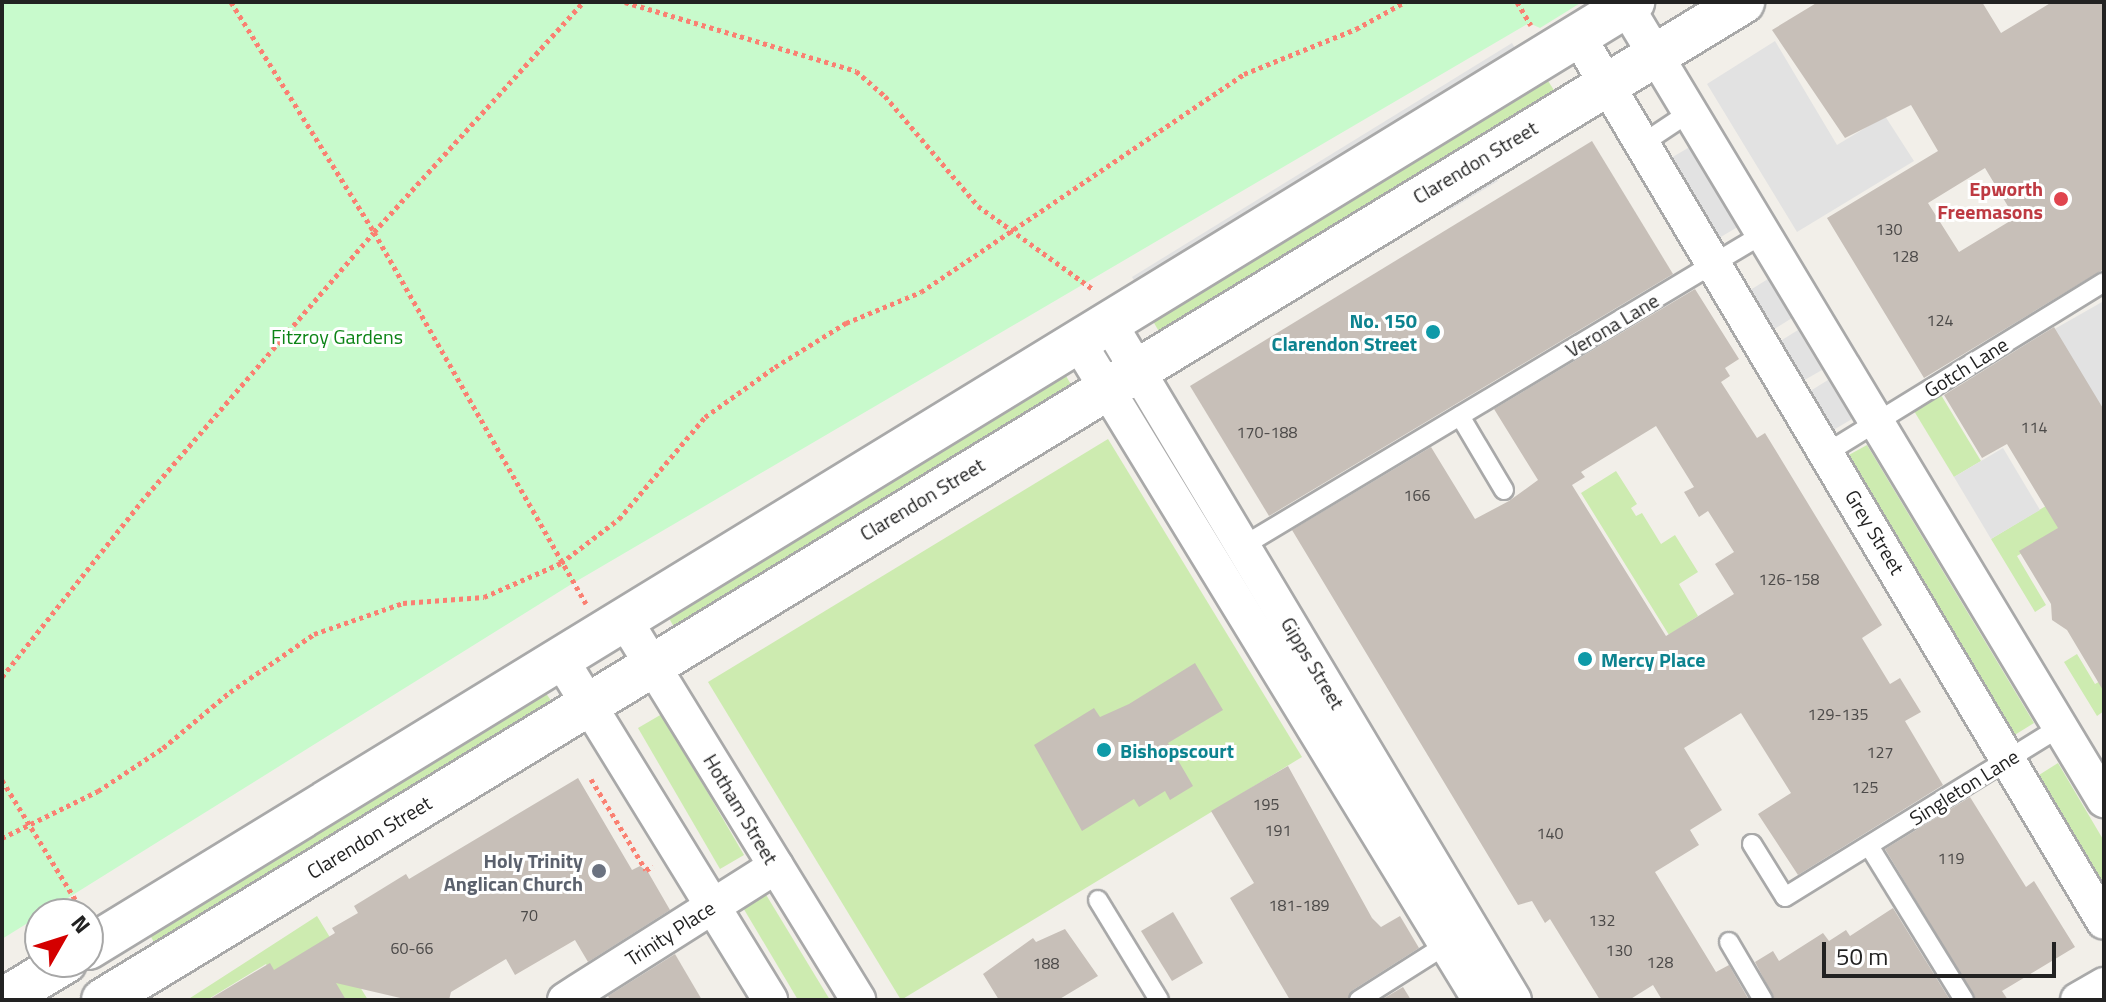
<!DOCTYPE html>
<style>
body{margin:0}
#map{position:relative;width:2106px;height:1002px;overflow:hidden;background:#f2efe9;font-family:"Titillium Web",sans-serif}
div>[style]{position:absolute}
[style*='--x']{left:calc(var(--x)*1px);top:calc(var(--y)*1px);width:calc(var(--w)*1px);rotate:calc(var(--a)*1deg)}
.grass>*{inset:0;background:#cdebb0}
.park>*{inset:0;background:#c8facc}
.parking>*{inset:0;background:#e2e2e2}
.building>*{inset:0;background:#c7bfb8}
.path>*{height:5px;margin-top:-2.5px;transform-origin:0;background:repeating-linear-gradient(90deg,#fa8072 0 4px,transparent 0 8px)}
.roads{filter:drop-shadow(2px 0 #a9a9a9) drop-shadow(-2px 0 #a9a9a9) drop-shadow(0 2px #a9a9a9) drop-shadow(0 -2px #a9a9a9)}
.service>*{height:18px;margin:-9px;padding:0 9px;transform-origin:9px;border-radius:9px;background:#fff}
.minor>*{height:34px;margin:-17px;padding:0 17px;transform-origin:17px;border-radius:17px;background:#fff}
.tertiary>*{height:42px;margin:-21px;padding:0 21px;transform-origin:21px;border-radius:21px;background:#fff}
.dots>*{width:22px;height:22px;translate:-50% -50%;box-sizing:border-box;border:4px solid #fff;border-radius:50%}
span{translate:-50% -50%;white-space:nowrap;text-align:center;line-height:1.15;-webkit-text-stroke:6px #fff;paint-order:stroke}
.number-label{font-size:16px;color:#4b4948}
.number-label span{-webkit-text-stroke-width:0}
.street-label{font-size:20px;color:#222}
.health-label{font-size:20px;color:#be3a42;font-weight:700}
.right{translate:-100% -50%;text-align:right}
.culture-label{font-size:20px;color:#0d838f;font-weight:700}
.left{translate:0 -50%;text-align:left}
.park-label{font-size:20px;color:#0c8416}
.worship-label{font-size:20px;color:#5b616d;font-weight:700}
.frame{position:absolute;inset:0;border:4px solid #222;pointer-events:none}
.north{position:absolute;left:24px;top:898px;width:80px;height:80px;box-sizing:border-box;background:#fff;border:2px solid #a7a7a7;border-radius:50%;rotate:51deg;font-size:22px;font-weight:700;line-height:32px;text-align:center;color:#222}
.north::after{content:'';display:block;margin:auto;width:28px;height:36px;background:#d40000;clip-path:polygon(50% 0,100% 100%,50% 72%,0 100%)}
.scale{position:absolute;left:1822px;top:942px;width:234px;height:36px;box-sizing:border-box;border:4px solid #222;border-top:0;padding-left:10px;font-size:24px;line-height:28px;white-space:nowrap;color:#222;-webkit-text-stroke:6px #fff;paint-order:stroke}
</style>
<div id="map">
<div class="grass">
<i style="clip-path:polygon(1541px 70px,1559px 98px,1164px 340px,1147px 311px)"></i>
<i style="clip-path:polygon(1062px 369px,1073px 388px,675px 629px,665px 611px)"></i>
<i style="clip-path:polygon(1938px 390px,1981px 461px,1954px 477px,1911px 406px)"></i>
<i style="clip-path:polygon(1108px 439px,1302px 757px,901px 1000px,708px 682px)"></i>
<i style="clip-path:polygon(1867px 445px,2034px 723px,2013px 736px,1847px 456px)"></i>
<i style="clip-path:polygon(1616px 471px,1637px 504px,1631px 508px,1636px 516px,1642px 513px,1661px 544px,1675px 535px,1698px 572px,1679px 584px,1698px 616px,1669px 635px,1581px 493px)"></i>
<i style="clip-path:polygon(2104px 471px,2104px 503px,2017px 556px,2046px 605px,2035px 612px,1991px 539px)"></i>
<i style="clip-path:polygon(2077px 654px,2095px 684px,2104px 679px,2104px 711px,2097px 716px,2064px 662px)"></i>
<i style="clip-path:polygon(541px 686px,552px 702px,548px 713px,155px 944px,146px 928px)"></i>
<i style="clip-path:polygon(662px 714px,744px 855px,720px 869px,638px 728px)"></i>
<i style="clip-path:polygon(2058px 763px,2104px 841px,2104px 887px,2039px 775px)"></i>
<i style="clip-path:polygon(765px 893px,830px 1000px,798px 1000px,742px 906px)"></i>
<i style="clip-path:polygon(317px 916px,368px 1000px,340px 1000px,271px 972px,266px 964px,207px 1000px,187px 1000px)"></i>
</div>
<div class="park">
<i style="clip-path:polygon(2px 2px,1582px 2px,1540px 28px,1529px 23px,570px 585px,2px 939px)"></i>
</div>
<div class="parking">
<i style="clip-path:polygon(1775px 41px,1837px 145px,1885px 116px,1914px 161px,1797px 232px,1707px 84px)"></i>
<i style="clip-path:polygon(1512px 43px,1518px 53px,1138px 287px,1132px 277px)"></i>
<i style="clip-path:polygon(1693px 145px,1741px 225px,1719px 238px,1671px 158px)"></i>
<i style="clip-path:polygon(1492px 171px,1498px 181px,1448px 211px,1443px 202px)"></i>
<i style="clip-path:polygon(1768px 279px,1792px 318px,1771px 331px,1747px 292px)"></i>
<i style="clip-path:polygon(2102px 302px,2104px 305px,2104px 417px,2051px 331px)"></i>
<i style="clip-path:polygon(1798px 330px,1822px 370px,1801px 382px,1777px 343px)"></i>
<i style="clip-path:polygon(1828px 380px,1852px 419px,1830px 432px,1807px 393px)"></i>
<i style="clip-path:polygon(2003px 448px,2040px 510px,1991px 539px,1954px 477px)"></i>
</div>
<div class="building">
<i style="clip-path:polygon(evenodd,1818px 2px,1982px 2px,2001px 33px,2052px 2px,2104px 2px,2104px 269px,1924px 378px,1827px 218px,1938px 151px,1911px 105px,1845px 138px,1772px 30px,1818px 2px,1985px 168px,2015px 218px,1959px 252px,1928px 203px,1985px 168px)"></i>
<i style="clip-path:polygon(1592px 141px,1673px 274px,1269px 516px,1190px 386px)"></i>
<i style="clip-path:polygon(evenodd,1695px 289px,1739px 359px,1725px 368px,1730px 376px,1721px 382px,1757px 438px,1765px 433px,1882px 625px,1862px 638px,1890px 684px,1900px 678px,1921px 712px,1905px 721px,1943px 785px,1798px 875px,1758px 814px,1791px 793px,1741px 713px,1684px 748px,1722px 810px,1690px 830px,1699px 845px,1655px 872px,1716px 972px,1729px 965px,1749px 1000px,1662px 1000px,1653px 985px,1629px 1000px,1600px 1000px,1550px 919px,1545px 923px,1532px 901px,1518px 905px,1292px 530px,1431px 447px,1475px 519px,1509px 501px,1538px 480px,1494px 409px,1695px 289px,1656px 426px,1694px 487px,1684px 492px,1699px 517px,1708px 511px,1734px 552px,1715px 564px,1734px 594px,1666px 636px,1572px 485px,1585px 477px,1581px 472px,1656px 426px)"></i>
<i style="clip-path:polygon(2054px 327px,2104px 410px,2104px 692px,2067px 630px,2052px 620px,2051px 604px,2019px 551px,2058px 528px,2007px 444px,1982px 458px,1944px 395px)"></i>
<i style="clip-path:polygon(1195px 663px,1223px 710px,1168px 743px,1193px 786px,1170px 800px,1165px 791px,1139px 807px,1134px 799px,1082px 831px,1034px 745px,1094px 708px,1100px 717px,1129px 704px)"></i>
<i style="clip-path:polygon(1288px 766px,1372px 918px,1381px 927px,1400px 916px,1419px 948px,1353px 990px,1347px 1000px,1290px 1000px,1230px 898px,1254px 883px,1211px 811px)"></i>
<i style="clip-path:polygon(578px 778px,632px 870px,640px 866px,648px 872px,670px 910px,588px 962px,575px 940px,515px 975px,506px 959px,451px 992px,449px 1000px,409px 1000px,336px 983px,346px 1000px,208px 1000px,270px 963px,274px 970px,335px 933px,332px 928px,358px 913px,354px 906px,406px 874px,409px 879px)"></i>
<i style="clip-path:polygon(1970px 797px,2026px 887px,2034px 881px,2075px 947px,2002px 991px,2008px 1000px,1976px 1000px,1885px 849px)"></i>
<i style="clip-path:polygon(1893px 908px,1950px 1000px,1775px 1000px,1755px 962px,1773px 951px,1779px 961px,1823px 933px,1829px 941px,1846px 930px,1850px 936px)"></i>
<i style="clip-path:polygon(1173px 912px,1203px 963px,1172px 981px,1141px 931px)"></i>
<i style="clip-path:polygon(1065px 929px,1098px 976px,1058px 1000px,999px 1000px,983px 974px,1033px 938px,1036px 942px)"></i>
<i style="clip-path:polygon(675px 954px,702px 1000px,610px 1000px,608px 996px)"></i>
<i style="clip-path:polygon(1403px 987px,1411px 1000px,1381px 1000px)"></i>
</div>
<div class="path">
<i style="--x:231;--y:2;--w:271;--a:58.1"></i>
<i style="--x:374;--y:232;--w:428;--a:60.3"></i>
<i style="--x:625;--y:2;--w:241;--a:16.6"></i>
<i style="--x:856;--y:71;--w:38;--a:41"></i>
<i style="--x:885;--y:96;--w:144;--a:49.8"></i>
<i style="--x:978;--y:206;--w:143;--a:35.9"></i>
<i style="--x:1517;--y:2;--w:27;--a:59"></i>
<i style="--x:2;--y:677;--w:233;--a:-51.5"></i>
<i style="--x:147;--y:495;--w:347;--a:-49.2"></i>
<i style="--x:374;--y:232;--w:311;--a:-47.7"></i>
<i style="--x:591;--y:779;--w:106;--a:58.9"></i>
<i style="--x:646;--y:870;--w:8;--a:-30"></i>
<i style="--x:2;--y:780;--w:155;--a:58.5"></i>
<i style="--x:2;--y:838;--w:107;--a:-26.1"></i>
<i style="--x:98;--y:791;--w:78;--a:-33.5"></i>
<i style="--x:163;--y:748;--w:87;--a:-39.9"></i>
<i style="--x:230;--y:692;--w:102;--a:-34.6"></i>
<i style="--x:314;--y:634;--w:94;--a:-19.2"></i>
<i style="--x:403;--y:603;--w:81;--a:-4.2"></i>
<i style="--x:484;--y:597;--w:84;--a:-23.8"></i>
<i style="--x:561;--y:563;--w:73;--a:-37.2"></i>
<i style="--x:619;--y:519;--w:133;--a:-49.9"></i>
<i style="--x:705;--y:417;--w:86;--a:-35.5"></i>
<i style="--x:775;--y:367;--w:84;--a:-31.8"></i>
<i style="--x:846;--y:323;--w:81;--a:-22.5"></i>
<i style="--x:921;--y:292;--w:390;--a:-34"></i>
<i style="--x:1244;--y:74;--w:121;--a:-21.9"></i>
<i style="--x:1356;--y:29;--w:56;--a:-28.9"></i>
</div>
<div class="roads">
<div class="service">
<i style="--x:1642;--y:144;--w:58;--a:-33.7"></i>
<i style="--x:1460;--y:416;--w:86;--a:59.3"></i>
<i style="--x:1828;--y:452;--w:324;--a:-31.6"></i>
<i style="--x:1243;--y:546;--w:606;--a:-30.96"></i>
<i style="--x:1752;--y:844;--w:62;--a:58.1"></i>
<i style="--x:1785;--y:897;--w:323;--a:-31.7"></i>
<i style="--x:1869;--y:846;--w:181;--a:58.3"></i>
<i style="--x:1098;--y:900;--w:117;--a:58.6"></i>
<i style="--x:1729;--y:942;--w:67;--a:59.6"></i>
<i style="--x:1359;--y:1000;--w:110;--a:-32.4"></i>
</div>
<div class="minor">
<i style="--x:1626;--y:6;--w:927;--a:58.95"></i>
<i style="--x:1578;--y:36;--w:1030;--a:59.3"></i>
<i style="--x:1111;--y:326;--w:785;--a:59.12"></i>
<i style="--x:1080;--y:345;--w:767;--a:58.59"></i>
<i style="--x:624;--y:619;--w:447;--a:58.4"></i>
<i style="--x:560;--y:658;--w:401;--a:58.4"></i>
<i style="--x:565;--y:1000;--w:250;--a:-32.4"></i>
<i style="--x:2078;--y:1000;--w:30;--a:-30"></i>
</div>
<div class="tertiary">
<i style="--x:88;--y:948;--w:1812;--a:-31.48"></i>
<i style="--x:2;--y:1000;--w:74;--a:-31.1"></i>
<i style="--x:103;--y:1000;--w:1920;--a:-31.32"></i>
</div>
</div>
<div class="dots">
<i style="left:2061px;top:199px;background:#e0444e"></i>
<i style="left:1433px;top:332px;background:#0f9aa8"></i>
<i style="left:1585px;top:659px;background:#0f9aa8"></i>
<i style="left:1104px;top:750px;background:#0f9aa8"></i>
<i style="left:599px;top:871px;background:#6b7280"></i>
</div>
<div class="number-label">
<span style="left:1889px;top:229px">130</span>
<span style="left:1905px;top:256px">128</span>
<span style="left:1940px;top:320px">124</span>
<span style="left:2034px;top:427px">114</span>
<span style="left:1267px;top:432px">170-188</span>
<span style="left:1417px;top:495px">166</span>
<span style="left:1789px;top:579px">126-158</span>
<span style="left:1838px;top:714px">129-135</span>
<span style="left:1880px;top:752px">127</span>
<span style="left:1865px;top:787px">125</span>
<span style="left:1266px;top:804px">195</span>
<span style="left:1278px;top:830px">191</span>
<span style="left:1550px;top:833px">140</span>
<span style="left:1951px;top:858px">119</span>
<span style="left:1299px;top:905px">181-189</span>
<span style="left:529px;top:915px">70</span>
<span style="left:1602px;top:920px">132</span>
<span style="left:412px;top:948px">60-66</span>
<span style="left:1619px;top:950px">130</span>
<span style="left:1660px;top:962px">128</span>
<span style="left:1046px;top:963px">188</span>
</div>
<div class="street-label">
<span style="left:1475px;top:162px;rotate:-31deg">Clarendon Street</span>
<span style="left:1612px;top:325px;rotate:-31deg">Verona Lane</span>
<span style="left:1966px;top:367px;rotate:-32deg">Gotch Lane</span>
<span style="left:922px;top:499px;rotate:-31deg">Clarendon Street</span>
<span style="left:1875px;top:532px;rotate:59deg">Grey Street</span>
<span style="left:1313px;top:663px;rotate:59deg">Gipps Street</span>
<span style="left:1964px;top:787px;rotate:-32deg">Singleton Lane</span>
<span style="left:741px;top:809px;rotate:59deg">Hotham Street</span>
<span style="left:369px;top:837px;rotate:-31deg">Clarendon Street</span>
<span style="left:670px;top:933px;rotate:-33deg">Trinity Place</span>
</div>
<div class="health-label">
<span class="right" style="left:2043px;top:200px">Epworth<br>Freemasons</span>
</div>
<div class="culture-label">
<span class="right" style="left:1417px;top:332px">No. 150<br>Clarendon Street</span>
<span class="left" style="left:1601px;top:659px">Mercy Place</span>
<span class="left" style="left:1120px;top:750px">Bishopscourt</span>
</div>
<div class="park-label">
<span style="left:337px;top:336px">Fitzroy Gardens</span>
</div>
<div class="worship-label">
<span class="right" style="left:583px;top:872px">Holy Trinity<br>Anglican Church</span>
</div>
<div class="frame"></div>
<div class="north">N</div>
<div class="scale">50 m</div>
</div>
